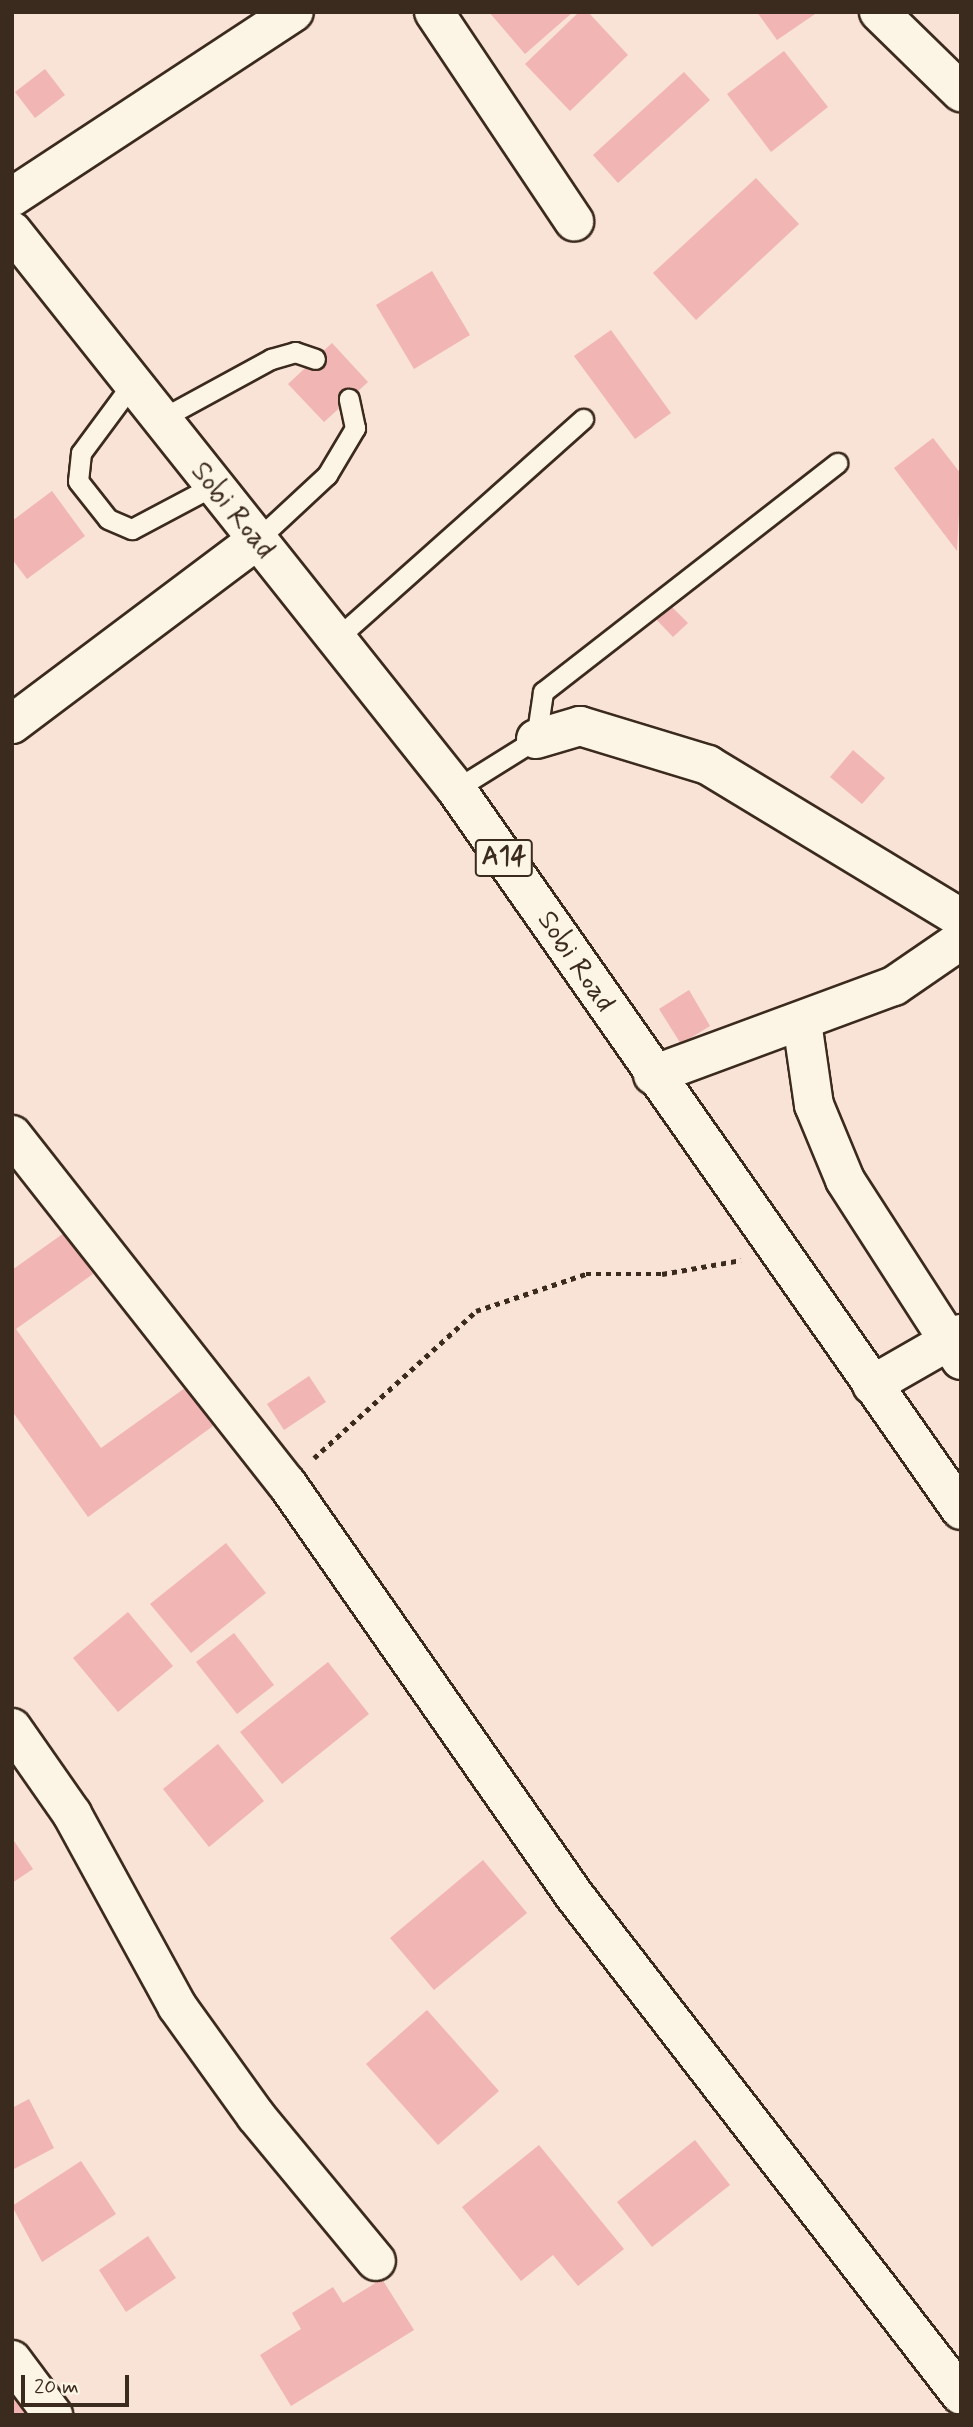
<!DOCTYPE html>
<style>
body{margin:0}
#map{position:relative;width:973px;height:2427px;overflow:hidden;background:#f9e2d6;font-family:Mynerve,sans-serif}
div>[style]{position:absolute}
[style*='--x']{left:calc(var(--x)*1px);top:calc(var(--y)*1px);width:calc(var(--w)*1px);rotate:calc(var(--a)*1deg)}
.building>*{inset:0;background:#f1b5b3}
.path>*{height:4.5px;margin-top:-2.25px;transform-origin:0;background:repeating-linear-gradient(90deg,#3b2a1e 0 5px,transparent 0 10px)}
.roads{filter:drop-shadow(2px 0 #3b2a1e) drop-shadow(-2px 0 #3b2a1e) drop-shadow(0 2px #3b2a1e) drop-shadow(0 -2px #3b2a1e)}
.service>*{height:19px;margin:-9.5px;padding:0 9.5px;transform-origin:9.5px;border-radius:9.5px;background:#fcf5e5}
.minor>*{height:38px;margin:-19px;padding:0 19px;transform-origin:19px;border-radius:19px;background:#fcf5e5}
.trunk>*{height:38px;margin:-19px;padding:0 19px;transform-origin:19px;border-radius:19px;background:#fcf5e5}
span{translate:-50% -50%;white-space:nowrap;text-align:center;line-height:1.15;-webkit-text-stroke:7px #fcf5e5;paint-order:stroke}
.shield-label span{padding:2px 5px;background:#fcf5e5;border:2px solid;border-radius:5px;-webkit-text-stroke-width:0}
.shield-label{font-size:26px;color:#3b2a1e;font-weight:700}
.street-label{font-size:28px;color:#3b2a1e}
.frame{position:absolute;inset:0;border:14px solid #3b2a1e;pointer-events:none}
.scale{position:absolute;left:21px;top:2375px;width:108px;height:32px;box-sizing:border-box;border:4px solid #3b2a1e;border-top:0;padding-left:9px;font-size:21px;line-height:24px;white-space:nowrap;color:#3b2a1e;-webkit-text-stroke:5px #fcf5e5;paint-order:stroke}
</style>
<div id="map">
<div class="building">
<i style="clip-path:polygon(489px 12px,573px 12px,525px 54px)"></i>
<i style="clip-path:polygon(579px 12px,588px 12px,628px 55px,570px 111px,525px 64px)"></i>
<i style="clip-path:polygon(757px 12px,818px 12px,777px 40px)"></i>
<i style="clip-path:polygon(784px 51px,828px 107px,771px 152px,727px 94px)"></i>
<i style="clip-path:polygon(45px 69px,65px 95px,35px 118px,15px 92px)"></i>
<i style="clip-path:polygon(684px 72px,710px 100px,618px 183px,593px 155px)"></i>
<i style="clip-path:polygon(756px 178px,799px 224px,696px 320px,653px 273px)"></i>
<i style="clip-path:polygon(432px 271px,470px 335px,414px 369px,376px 305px)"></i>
<i style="clip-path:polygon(611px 330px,671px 413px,635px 439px,574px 356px)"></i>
<i style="clip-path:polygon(332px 343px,368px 382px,324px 422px,288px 384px)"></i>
<i style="clip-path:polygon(933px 438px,961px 474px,957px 551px,894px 468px)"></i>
<i style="clip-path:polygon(52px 491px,85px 536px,27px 579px,12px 559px,12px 521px)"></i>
<i style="clip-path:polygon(668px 603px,688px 623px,673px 637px,654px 617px)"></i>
<i style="clip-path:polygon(853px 750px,885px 778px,862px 804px,830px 777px)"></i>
<i style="clip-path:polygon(689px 990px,710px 1026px,681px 1044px,659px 1009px)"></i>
<i style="clip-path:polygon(64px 1233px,93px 1274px,16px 1329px,101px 1448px,185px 1388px,213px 1426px,88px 1517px,12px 1411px,12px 1270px)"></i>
<i style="clip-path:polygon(309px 1376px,326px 1402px,284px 1430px,267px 1404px)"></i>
<i style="clip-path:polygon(226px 1543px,266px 1593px,191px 1653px,150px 1604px)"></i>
<i style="clip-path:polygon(128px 1612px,173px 1666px,118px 1712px,73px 1658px)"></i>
<i style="clip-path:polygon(234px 1633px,274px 1685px,237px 1714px,196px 1662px)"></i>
<i style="clip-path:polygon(328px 1662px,369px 1714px,282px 1784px,240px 1732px)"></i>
<i style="clip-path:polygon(218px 1744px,264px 1801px,209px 1847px,163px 1789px)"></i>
<i style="clip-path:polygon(12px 1838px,33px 1869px,12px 1883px)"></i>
<i style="clip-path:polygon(483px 1860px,527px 1913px,434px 1990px,390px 1938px)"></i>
<i style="clip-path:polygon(427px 2010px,499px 2091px,438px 2145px,366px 2064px)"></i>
<i style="clip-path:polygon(29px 2099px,54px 2148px,12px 2170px,12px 2108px)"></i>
<i style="clip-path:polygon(695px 2140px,730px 2185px,652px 2247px,617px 2202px)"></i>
<i style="clip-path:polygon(539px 2145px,624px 2249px,578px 2286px,553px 2255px,521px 2281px,462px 2207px)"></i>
<i style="clip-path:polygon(81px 2161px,116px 2214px,42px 2262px,12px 2206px)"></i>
<i style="clip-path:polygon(148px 2236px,176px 2278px,126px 2312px,99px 2270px)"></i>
<i style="clip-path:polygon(382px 2279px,414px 2330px,291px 2406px,260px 2355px,301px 2329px,292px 2313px,333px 2287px,343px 2303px)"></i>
<i style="clip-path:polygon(22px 2388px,37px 2415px,12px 2415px,12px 2393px)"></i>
</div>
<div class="path">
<i style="--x:314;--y:1458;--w:219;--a:-42.2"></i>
<i style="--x:476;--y:1311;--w:116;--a:-18.6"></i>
<i style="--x:586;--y:1274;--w:76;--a:0"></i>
<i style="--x:662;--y:1274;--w:80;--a:-10"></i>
</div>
<div class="roads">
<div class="service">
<i style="--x:132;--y:384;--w:86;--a:126.5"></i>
<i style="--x:81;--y:453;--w:28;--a:96"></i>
<i style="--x:78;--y:481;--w:48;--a:51.7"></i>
<i style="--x:108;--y:519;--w:26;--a:23"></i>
<i style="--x:132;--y:529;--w:92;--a:-28"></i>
<i style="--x:159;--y:420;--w:128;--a:-28.6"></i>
<i style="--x:271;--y:359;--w:25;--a:-16"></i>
<i style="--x:295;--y:352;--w:21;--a:19"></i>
<i style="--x:257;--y:540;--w:96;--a:-42.9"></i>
<i style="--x:327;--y:475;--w:55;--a:-59.2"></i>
<i style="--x:355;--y:428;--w:30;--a:-102"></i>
<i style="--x:336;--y:639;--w:331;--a:-41.7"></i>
<i style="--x:456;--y:789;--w:94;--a:-32"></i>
<i style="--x:536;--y:739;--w:48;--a:-81.5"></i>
<i style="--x:543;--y:692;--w:373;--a:-37.9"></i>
</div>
<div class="minor">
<i style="--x:434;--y:12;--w:252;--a:56.2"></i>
<i style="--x:879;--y:12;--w:115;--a:44.3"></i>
<i style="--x:12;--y:197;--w:337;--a:-33.3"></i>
<i style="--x:12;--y:724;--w:306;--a:-36.9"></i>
<i style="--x:536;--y:739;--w:46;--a:-16.5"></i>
<i style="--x:580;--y:726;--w:134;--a:16.9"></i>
<i style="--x:708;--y:765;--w:296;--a:31.2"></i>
<i style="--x:802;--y:1022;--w:84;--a:81.8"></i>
<i style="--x:814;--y:1105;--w:81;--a:67.5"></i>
<i style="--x:845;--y:1180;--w:214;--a:57.2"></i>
<i style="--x:653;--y:1075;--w:257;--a:-20.3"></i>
<i style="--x:894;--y:986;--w:81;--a:-34.5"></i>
<i style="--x:12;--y:1135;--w:444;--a:51.8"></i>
<i style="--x:287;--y:1484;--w:501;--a:55.07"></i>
<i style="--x:574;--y:1895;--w:632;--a:52.26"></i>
<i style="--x:872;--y:1385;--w:103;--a:-29.8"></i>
<i style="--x:12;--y:1728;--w:105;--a:55.1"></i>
<i style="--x:72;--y:1814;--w:219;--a:61.3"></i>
<i style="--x:177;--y:2006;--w:135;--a:54.3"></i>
<i style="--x:256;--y:2116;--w:188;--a:50.4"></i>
<i style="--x:12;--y:2360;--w:69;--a:53.3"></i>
</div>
<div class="trunk">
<i style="--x:12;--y:231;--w:713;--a:51.49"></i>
<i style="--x:456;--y:789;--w:880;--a:54.99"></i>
</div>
</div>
<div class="shield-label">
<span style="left:504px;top:858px">A14</span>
</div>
<div class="street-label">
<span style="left:232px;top:511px;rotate:51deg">Sobi Road</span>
<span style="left:575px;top:962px;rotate:56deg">Sobi Road</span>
</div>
<div class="frame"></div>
<div class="scale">20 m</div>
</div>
